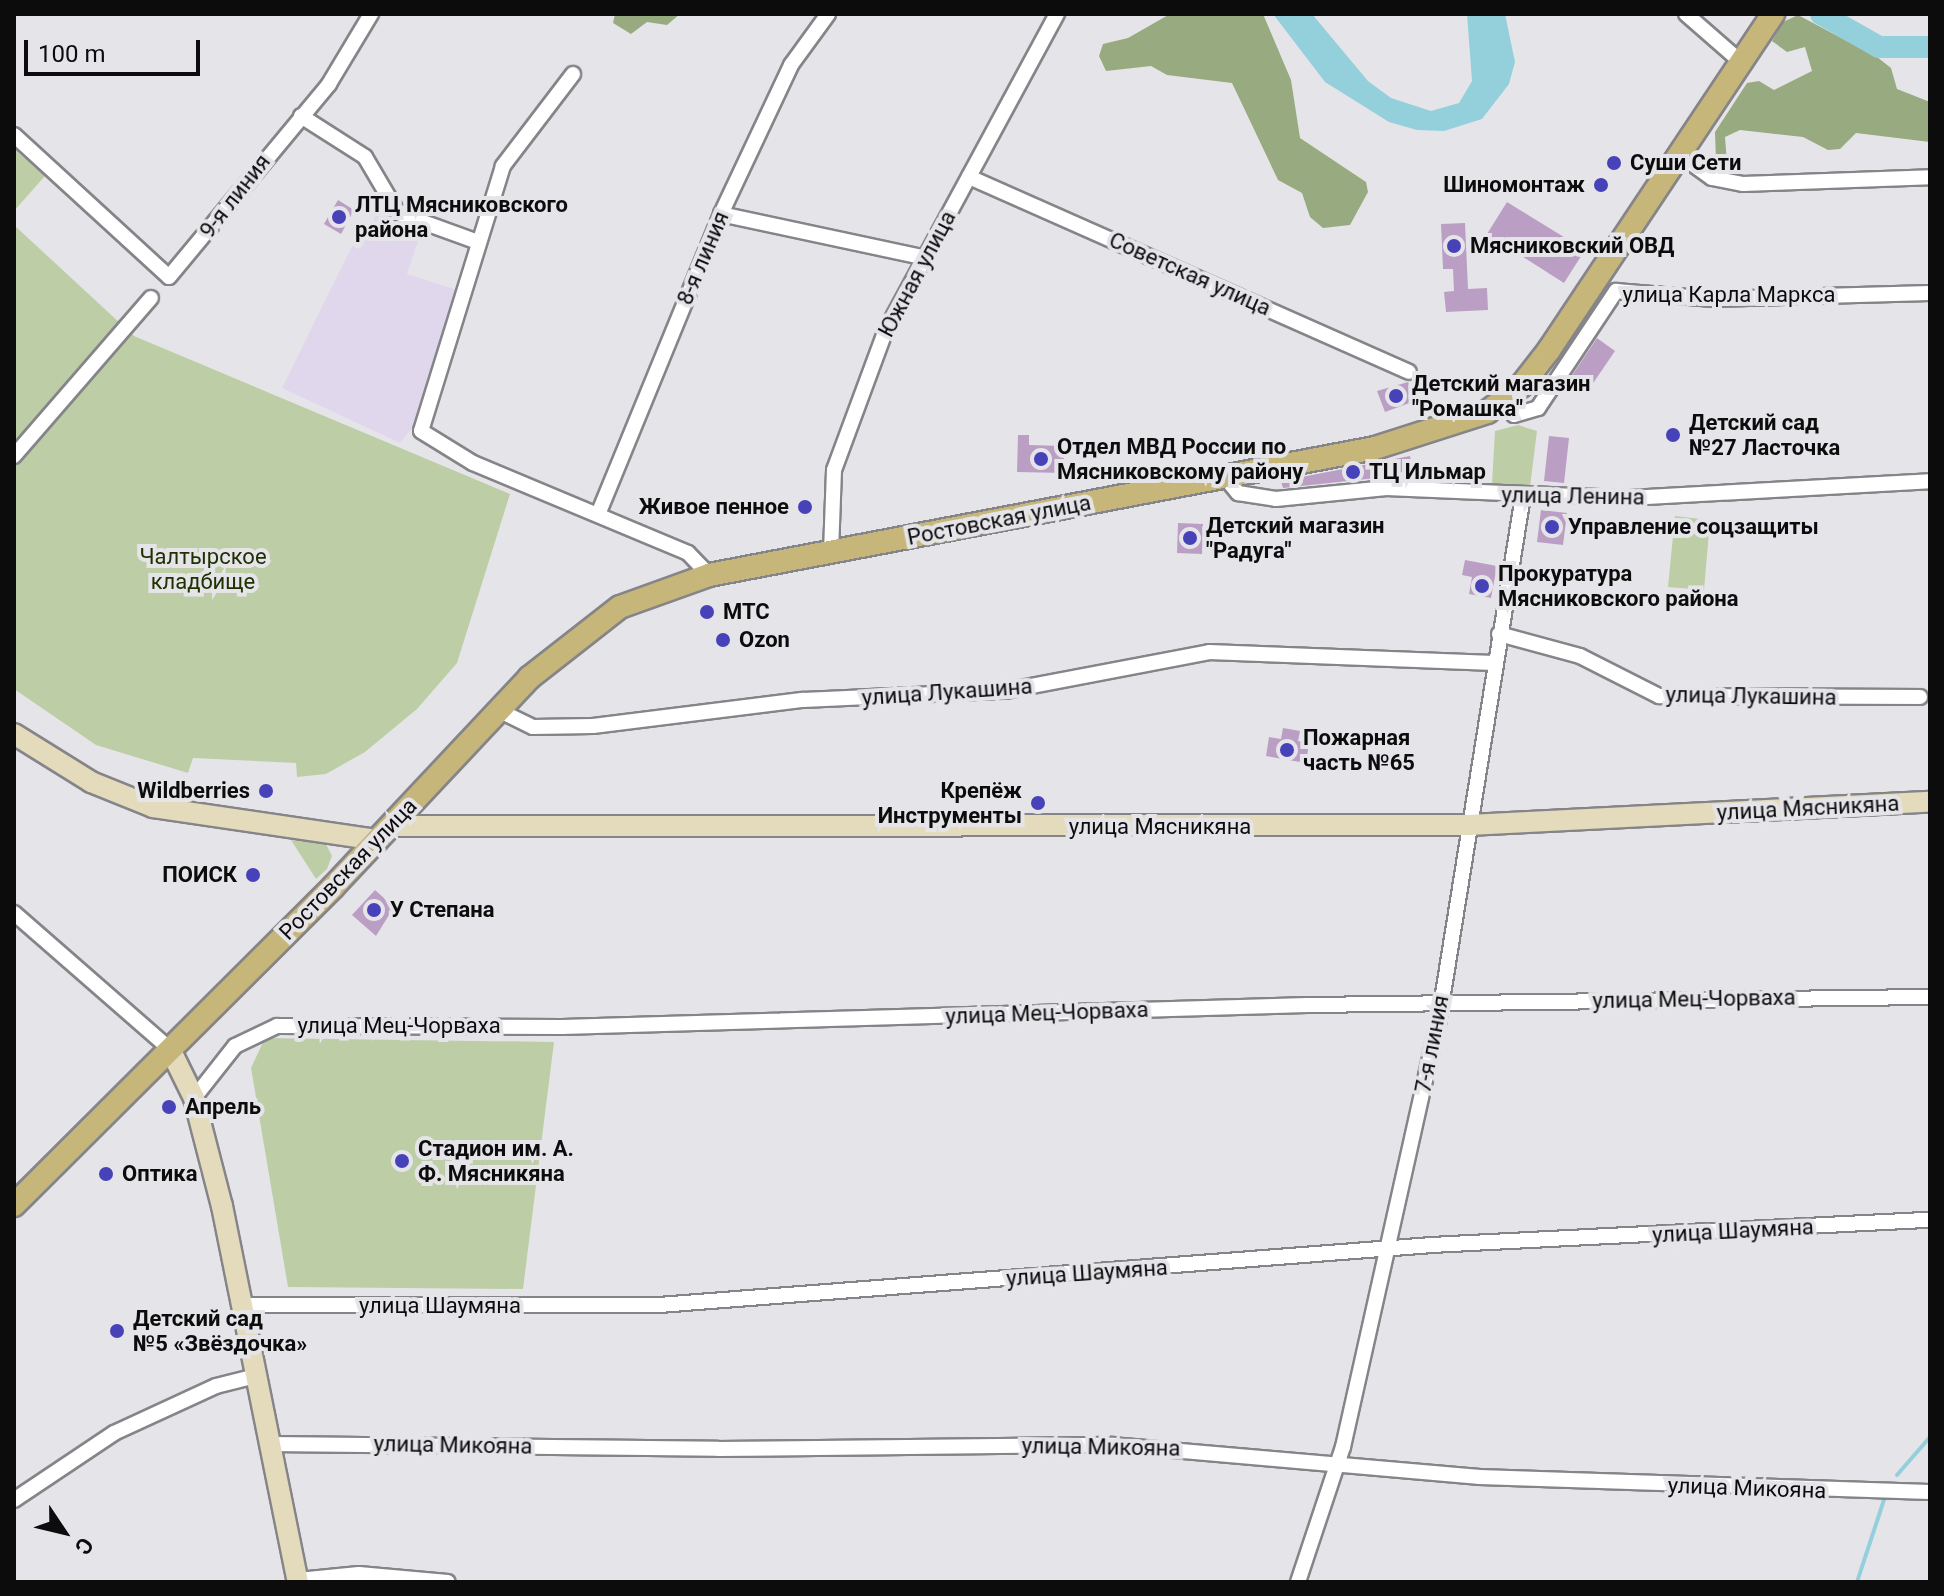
<!DOCTYPE html>
<meta charset="utf-8">
<style>
body{margin:0}
#map{position:relative;width:1944px;height:1596px;overflow:hidden;background:#e5e5e9;font-family:Roboto,sans-serif}
div>[style]{position:absolute}
[style*='--x']{left:calc(var(--x)*1px);top:calc(var(--y)*1px);width:calc(var(--w)*1px);rotate:calc(var(--a)*1deg)}
.industrial>*{inset:0;background:#e0d7ed}
.green>*{inset:0;background:#bdcea7}
.forest>*{inset:0;background:#98aa7f}
.water>*{inset:0;background:#94d0dc}
.stream>*{height:4px;margin:-2px;padding:0 2px;transform-origin:2px;border-radius:2px;background:#94d0dc}
.river>*{height:22px;margin:-11px;padding:0 11px;transform-origin:11px;border-radius:11px;background:#94d0dc}
.building>*{inset:0;background:#bb9ec4}
.roads{filter:drop-shadow(2px 0 #858589) drop-shadow(-2px 0 #858589) drop-shadow(0 2px #858589) drop-shadow(0 -2px #858589)}
.street>*{height:14px;margin:-7px;padding:0 7px;transform-origin:7px;border-radius:7px;background:#fff}
.secondary>*{height:20px;margin:-10px;padding:0 10px;transform-origin:10px;border-radius:10px;background:#e3dbbc}
.primary>*{height:22px;margin:-11px;padding:0 11px;transform-origin:11px;border-radius:11px;background:#c7b679}
.dots>*{width:22px;height:22px;translate:-50% -50%;box-sizing:border-box;border:4px solid #e5e5e9;border-radius:50%}
span{translate:-50% -50%;white-space:nowrap;text-align:center;line-height:1.15;-webkit-text-stroke:8px #e5e5e9;paint-order:stroke}
.poi-label{font-size:22px;color:#0c0c0d;font-weight:700}
.left{translate:0 -50%;text-align:left}
.right{translate:-100% -50%;text-align:right}
.street-label{font-size:22px;color:#0c0c0d}
.park-label{font-size:22px;color:#203000}
.frame{position:absolute;inset:0;border:16px solid #0c0c0d;pointer-events:none}
.north{position:absolute;left:24px;top:1492px;width:80px;height:80px;-webkit-text-stroke:6px #e5e5e9;paint-order:stroke;rotate:125deg;font-size:22px;font-weight:700;line-height:32px;text-align:center;color:#0c0c0d}
.north::after{content:'';display:block;margin:auto;width:28px;height:36px;background:#0c0c0d;clip-path:polygon(50% 0,100% 100%,50% 72%,0 100%)}
.scale{position:absolute;left:24px;top:40px;width:176px;height:36px;box-sizing:border-box;border:4px solid #0c0c0d;border-top:0;padding-left:10px;font-size:24px;line-height:28px;white-space:nowrap;color:#0c0c0d;-webkit-text-stroke:6px #e5e5e9;paint-order:stroke}
</style>
<div id="map">
<div class="industrial">
<i style="clip-path:polygon(378px 211px,422px 229px,407px 274px,457px 290px,411px 430px,400px 443px,282px 388px,352px 246px,360px 249px)"></i>
</div>
<div class="green">
<i style="clip-path:polygon(14px 149px,45px 176px,14px 211px)"></i>
<i style="clip-path:polygon(14px 225px,134px 336px,510px 494px,457px 663px,417px 709px,365px 752px,326px 774px,297px 777px,296px 763px,193px 758px,188px 773px,96px 745px,14px 689px)"></i>
<i style="clip-path:polygon(1518px 425px,1537px 431px,1530px 487px,1492px 484px,1495px 431px)"></i>
<i style="clip-path:polygon(1675px 516px,1710px 520px,1704px 590px,1668px 587px)"></i>
<i style="clip-path:polygon(291px 840px,326px 844px,332px 856px,327px 869px,316px 879px)"></i>
<i style="clip-path:polygon(265px 1038px,554px 1042px,523px 1289px,288px 1287px,251px 1068px)"></i>
</div>
<div class="forest">
<i style="clip-path:polygon(615px 14px,680px 14px,667px 25px,647px 22px,631px 34px,613px 23px)"></i>
<i style="clip-path:polygon(1170px 14px,1263px 14px,1291px 80px,1300px 138px,1366px 182px,1368px 192px,1350px 225px,1323px 228px,1310px 217px,1302px 193px,1278px 180px,1232px 83px,1167px 75px,1151px 66px,1106px 71px,1099px 56px,1103px 44px,1128px 38px)"></i>
<i style="clip-path:polygon(1798px 15px,1877px 57px,1891px 68px,1897px 89px,1930px 102px,1930px 142px,1856px 133px,1840px 149px,1828px 150px,1803px 137px,1740px 130px,1725px 137px,1727px 163px,1716px 161px,1715px 132px,1747px 83px,1759px 81px,1774px 90px,1812px 71px,1805px 47px,1787px 52px,1772px 41px,1783px 22px)"></i>
</div>
<div class="water">
<i style="clip-path:polygon(1273px 14px,1312px 14px,1368px 81px,1391px 98px,1431px 111px,1459px 103px,1472px 81px,1467px 14px,1505px 14px,1515px 62px,1509px 84px,1482px 119px,1444px 131px,1417px 130px,1389px 122px,1325px 82px)"></i>
</div>
<div class="stream">
<i style="--x:1897;--y:1475;--w:50;--a:-49"></i>
<i style="--x:1857;--y:1582;--w:89;--a:-71.8"></i>
</div>
<div class="river">
<i style="--x:1821;--y:14;--w:67;--a:29.6"></i>
<i style="--x:1879;--y:47;--w:51;--a:0"></i>
</div>
<div class="building">
<i style="clip-path:polygon(338px 200px,354px 210px,341px 234px,324px 224px)"></i>
<i style="clip-path:polygon(1507px 202px,1585px 250px,1564px 283px,1487px 234px)"></i>
<i style="clip-path:polygon(1465px 223px,1468px 289px,1487px 288px,1488px 310px,1446px 312px,1444px 292px,1454px 291px,1453px 269px,1443px 269px,1441px 224px)"></i>
<i style="clip-path:polygon(1597px 338px,1615px 351px,1585px 395px,1567px 383px)"></i>
<i style="clip-path:polygon(1408px 382px,1415px 401px,1385px 412px,1377px 391px)"></i>
<i style="clip-path:polygon(1018px 435px,1029px 435px,1029px 445px,1064px 446px,1064px 473px,1017px 472px)"></i>
<i style="clip-path:polygon(1549px 436px,1569px 438px,1564px 483px,1544px 481px)"></i>
<i style="clip-path:polygon(1410px 456px,1413px 470px,1390px 475px,1387px 464px,1376px 478px,1283px 488px,1281px 481px)"></i>
<i style="clip-path:polygon(1541px 510px,1567px 513px,1563px 545px,1537px 542px)"></i>
<i style="clip-path:polygon(1178px 523px,1203px 524px,1202px 554px,1177px 553px)"></i>
<i style="clip-path:polygon(1465px 560px,1497px 566px,1491px 598px,1469px 594px,1472px 577px,1462px 575px)"></i>
<i style="clip-path:polygon(1283px 728px,1300px 731px,1298px 741px,1309px 743px,1306px 763px,1266px 756px,1269px 737px,1281px 739px)"></i>
<i style="clip-path:polygon(375px 890px,394px 907px,376px 936px,352px 915px)"></i>
</div>
<div class="roads">
<div class="street">
<i style="--x:1686;--y:14;--w:73;--a:41.1"></i>
<i style="--x:573;--y:74;--w:116;--a:127.3"></i>
<i style="--x:503;--y:166;--w:277;--a:107.2"></i>
<i style="--x:421;--y:431;--w:61;--a:31.6"></i>
<i style="--x:473;--y:463;--w:233;--a:22.7"></i>
<i style="--x:688;--y:553;--w:30;--a:46"></i>
<i style="--x:301;--y:116;--w:76;--a:32.6"></i>
<i style="--x:365;--y:157;--w:65;--a:59.5"></i>
<i style="--x:398;--y:213;--w:85;--a:19.9"></i>
<i style="--x:14;--y:135;--w:210;--a:42.5"></i>
<i style="--x:169;--y:277;--w:251;--a:-50.3"></i>
<i style="--x:329;--y:84;--w:82;--a:-59"></i>
<i style="--x:1680;--y:155;--w:39;--a:36"></i>
<i style="--x:1712;--y:178;--w:32;--a:11"></i>
<i style="--x:1743;--y:184;--w:187;--a:-2.1"></i>
<i style="--x:969;--y:177;--w:481;--a:23.9"></i>
<i style="--x:721;--y:214;--w:205;--a:12.1"></i>
<i style="--x:1507;--y:398;--w:18;--a:68"></i>
<i style="--x:1514;--y:415;--w:25;--a:-16"></i>
<i style="--x:1538;--y:408;--w:141;--a:-56.3"></i>
<i style="--x:1616;--y:291;--w:97;--a:4.7"></i>
<i style="--x:1713;--y:299;--w:217;--a:-1.6"></i>
<i style="--x:14;--y:456;--w:209;--a:-49.1"></i>
<i style="--x:1225;--y:477;--w:21;--a:51"></i>
<i style="--x:1238;--y:493;--w:38;--a:9"></i>
<i style="--x:1276;--y:499;--w:111;--a:-5.7"></i>
<i style="--x:1386;--y:488;--w:243;--a:2.4"></i>
<i style="--x:1629;--y:498;--w:301;--a:-3.2"></i>
<i style="--x:599;--y:512;--w:322;--a:-67.7"></i>
<i style="--x:721;--y:214;--w:165;--a:-64.8"></i>
<i style="--x:791;--y:65;--w:63;--a:-54"></i>
<i style="--x:831;--y:552;--w:82;--a:-87.9"></i>
<i style="--x:834;--y:470;--w:147;--a:-69.7"></i>
<i style="--x:885;--y:332;--w:362;--a:-61.6"></i>
<i style="--x:1499;--y:634;--w:84;--a:15.2"></i>
<i style="--x:1580;--y:656;--w:89;--a:26.9"></i>
<i style="--x:1659;--y:696;--w:261;--a:0.2"></i>
<i style="--x:498;--y:710;--w:39;--a:26"></i>
<i style="--x:533;--y:727;--w:60;--a:-1"></i>
<i style="--x:593;--y:726;--w:212;--a:-7.1"></i>
<i style="--x:803;--y:700;--w:202;--a:-2.6"></i>
<i style="--x:1005;--y:691;--w:208;--a:-10.8"></i>
<i style="--x:1209;--y:652;--w:285;--a:2.2"></i>
<i style="--x:14;--y:913;--w:207;--a:41.1"></i>
<i style="--x:194;--y:1098;--w:66;--a:-51.7"></i>
<i style="--x:235;--y:1046;--w:47;--a:-25.5"></i>
<i style="--x:277;--y:1026;--w:285;--a:0.2"></i>
<i style="--x:562;--y:1027;--w:746;--a:-1.69"></i>
<i style="--x:1308;--y:1005;--w:622;--a:-0.74"></i>
<i style="--x:242;--y:1305;--w:417;--a:0"></i>
<i style="--x:659;--y:1305;--w:774;--a:-4.44"></i>
<i style="--x:1431;--y:1245;--w:500;--a:-2.9"></i>
<i style="--x:270;--y:1444;--w:448;--a:0.6"></i>
<i style="--x:718;--y:1449;--w:395;--a:-0.6"></i>
<i style="--x:1113;--y:1445;--w:367;--a:5"></i>
<i style="--x:1479;--y:1477;--w:451;--a:1.9"></i>
<i style="--x:14;--y:1500;--w:120;--a:-33.8"></i>
<i style="--x:114;--y:1433;--w:112;--a:-24.7"></i>
<i style="--x:216;--y:1386;--w:41;--a:-14"></i>
<i style="--x:298;--y:1580;--w:61;--a:-5.6"></i>
<i style="--x:359;--y:1574;--w:89;--a:5.1"></i>
<i style="--x:1298;--y:1582;--w:142;--a:-71.6"></i>
<i style="--x:1343;--y:1447;--w:439;--a:-77.4"></i>
<i style="--x:1439;--y:1019;--w:530;--a:-80.88"></i>
</div>
<div class="secondary">
<i style="--x:14;--y:734;--w:91;--a:31.9"></i>
<i style="--x:91;--y:782;--w:67;--a:22"></i>
<i style="--x:153;--y:807;--w:226;--a:8.4"></i>
<i style="--x:390;--y:826;--w:1079;--a:-0.05"></i>
<i style="--x:1469;--y:825;--w:462;--a:-2.9"></i>
<i style="--x:170;--y:1049;--w:55;--a:63.9"></i>
<i style="--x:194;--y:1098;--w:112;--a:75.5"></i>
<i style="--x:222;--y:1206;--w:384;--a:78.6"></i>
</div>
<div class="primary">
<i style="--x:14;--y:1205;--w:450;--a:-44.9"></i>
<i style="--x:333;--y:887;--w:287;--a:-46.8"></i>
<i style="--x:529;--y:678;--w:115;--a:-38"></i>
<i style="--x:620;--y:607;--w:95;--a:-19.8"></i>
<i style="--x:709;--y:575;--w:678;--a:-10.8"></i>
<i style="--x:1375;--y:448;--w:118;--a:-17.8"></i>
<i style="--x:1487;--y:412;--w:43;--a:-37.4"></i>
<i style="--x:1521;--y:386;--w:46;--a:-52.1"></i>
<i style="--x:1549;--y:350;--w:404;--a:-56.3"></i>
</div>
</div>
<div class="dots">
<i style="left:1614px;top:163px;background:#4742b8"></i>
<i style="left:1601px;top:185px;background:#4742b8"></i>
<i style="left:339px;top:217px;background:#4742b8"></i>
<i style="left:1454px;top:246px;background:#4742b8"></i>
<i style="left:1396px;top:396px;background:#4742b8"></i>
<i style="left:1673px;top:435px;background:#4742b8"></i>
<i style="left:1041px;top:459px;background:#4742b8"></i>
<i style="left:1353px;top:472px;background:#4742b8"></i>
<i style="left:805px;top:507px;background:#4742b8"></i>
<i style="left:1552px;top:527px;background:#4742b8"></i>
<i style="left:1190px;top:538px;background:#4742b8"></i>
<i style="left:1482px;top:586px;background:#4742b8"></i>
<i style="left:707px;top:612px;background:#4742b8"></i>
<i style="left:723px;top:640px;background:#4742b8"></i>
<i style="left:1287px;top:750px;background:#4742b8"></i>
<i style="left:266px;top:791px;background:#4742b8"></i>
<i style="left:1038px;top:803px;background:#4742b8"></i>
<i style="left:253px;top:875px;background:#4742b8"></i>
<i style="left:374px;top:910px;background:#4742b8"></i>
<i style="left:169px;top:1107px;background:#4742b8"></i>
<i style="left:402px;top:1161px;background:#4742b8"></i>
<i style="left:106px;top:1174px;background:#4742b8"></i>
<i style="left:117px;top:1331px;background:#4742b8"></i>
</div>
<div class="poi-label">
<span class="left" style="left:1630px;top:163px">Суши Сети</span>
<span class="right" style="left:1585px;top:185px">Шиномонтаж</span>
<span class="left" style="left:355px;top:217px">ЛТЦ Мясниковского<br>района</span>
<span class="left" style="left:1470px;top:246px">Мясниковский ОВД</span>
<span class="left" style="left:1412px;top:396px">Детский магазин<br>"Ромашка"</span>
<span class="left" style="left:1689px;top:435px">Детский сад<br>№27 Ласточка</span>
<span class="left" style="left:1057px;top:459px">Отдел МВД России по<br>Мясниковскому району</span>
<span class="left" style="left:1369px;top:472px">ТЦ Ильмар</span>
<span class="right" style="left:789px;top:507px">Живое пенное</span>
<span class="left" style="left:1206px;top:538px">Детский магазин<br>"Радуга"</span>
<span class="left" style="left:1568px;top:527px">Управление соцзащиты</span>
<span class="left" style="left:1498px;top:586px">Прокуратура<br>Мясниковского района</span>
<span class="left" style="left:723px;top:612px">МТС</span>
<span class="left" style="left:739px;top:640px">Ozon</span>
<span class="left" style="left:1303px;top:750px">Пожарная<br>часть №65</span>
<span class="right" style="left:1022px;top:803px">Крепёж<br>Инструменты</span>
<span class="right" style="left:250px;top:791px">Wildberries</span>
<span class="right" style="left:237px;top:875px">ПОИСК</span>
<span class="left" style="left:390px;top:910px">У Степана</span>
<span class="left" style="left:185px;top:1107px">Апрель</span>
<span class="left" style="left:418px;top:1161px">Стадион им. А.<br>Ф. Мясникяна</span>
<span class="left" style="left:122px;top:1174px">Оптика</span>
<span class="left" style="left:133px;top:1331px">Детский сад<br>№5 «Звёздочка»</span>
</div>
<div class="street-label">
<span style="left:235px;top:196px;rotate:-52deg">9-я линия</span>
<span style="left:703px;top:258px;rotate:-67deg">8-я линия</span>
<span style="left:917px;top:274px;rotate:-62deg">Южная улица</span>
<span style="left:1190px;top:274px;rotate:24deg">Советская улица</span>
<span style="left:1729px;top:295px">улица Карла Маркса</span>
<span style="left:1573px;top:496px;rotate:1deg">улица Ленина</span>
<span style="left:999px;top:520px;rotate:-11deg">Ростовская улица</span>
<span style="left:947px;top:692px;rotate:-4deg">улица Лукашина</span>
<span style="left:1751px;top:696px;rotate:1deg">улица Лукашина</span>
<span style="left:1808px;top:808px;rotate:-3deg">улица Мясникяна</span>
<span style="left:1160px;top:827px">улица Мясникяна</span>
<span style="left:348px;top:869px;rotate:-46deg">Ростовская улица</span>
<span style="left:1694px;top:999px;rotate:-1deg">улица Мец-Чорваха</span>
<span style="left:1047px;top:1013px;rotate:-2deg">улица Мец-Чорваха</span>
<span style="left:399px;top:1026px">улица Мец-Чорваха</span>
<span style="left:1432px;top:1044px;rotate:-79deg">7-я линия</span>
<span style="left:1733px;top:1231px;rotate:-3deg">улица Шаумяна</span>
<span style="left:1087px;top:1273px;rotate:-4deg">улица Шаумяна</span>
<span style="left:440px;top:1306px">улица Шаумяна</span>
<span style="left:453px;top:1445px;rotate:1deg">улица Микояна</span>
<span style="left:1101px;top:1447px;rotate:1deg">улица Микояна</span>
<span style="left:1747px;top:1488px;rotate:2deg">улица Микояна</span>
</div>
<div class="park-label">
<span style="left:203px;top:569px">Чалтырское<br>кладбище</span>
</div>
<div class="frame"></div>
<div class="north">С</div>
<div class="scale">100 m</div>
</div>
